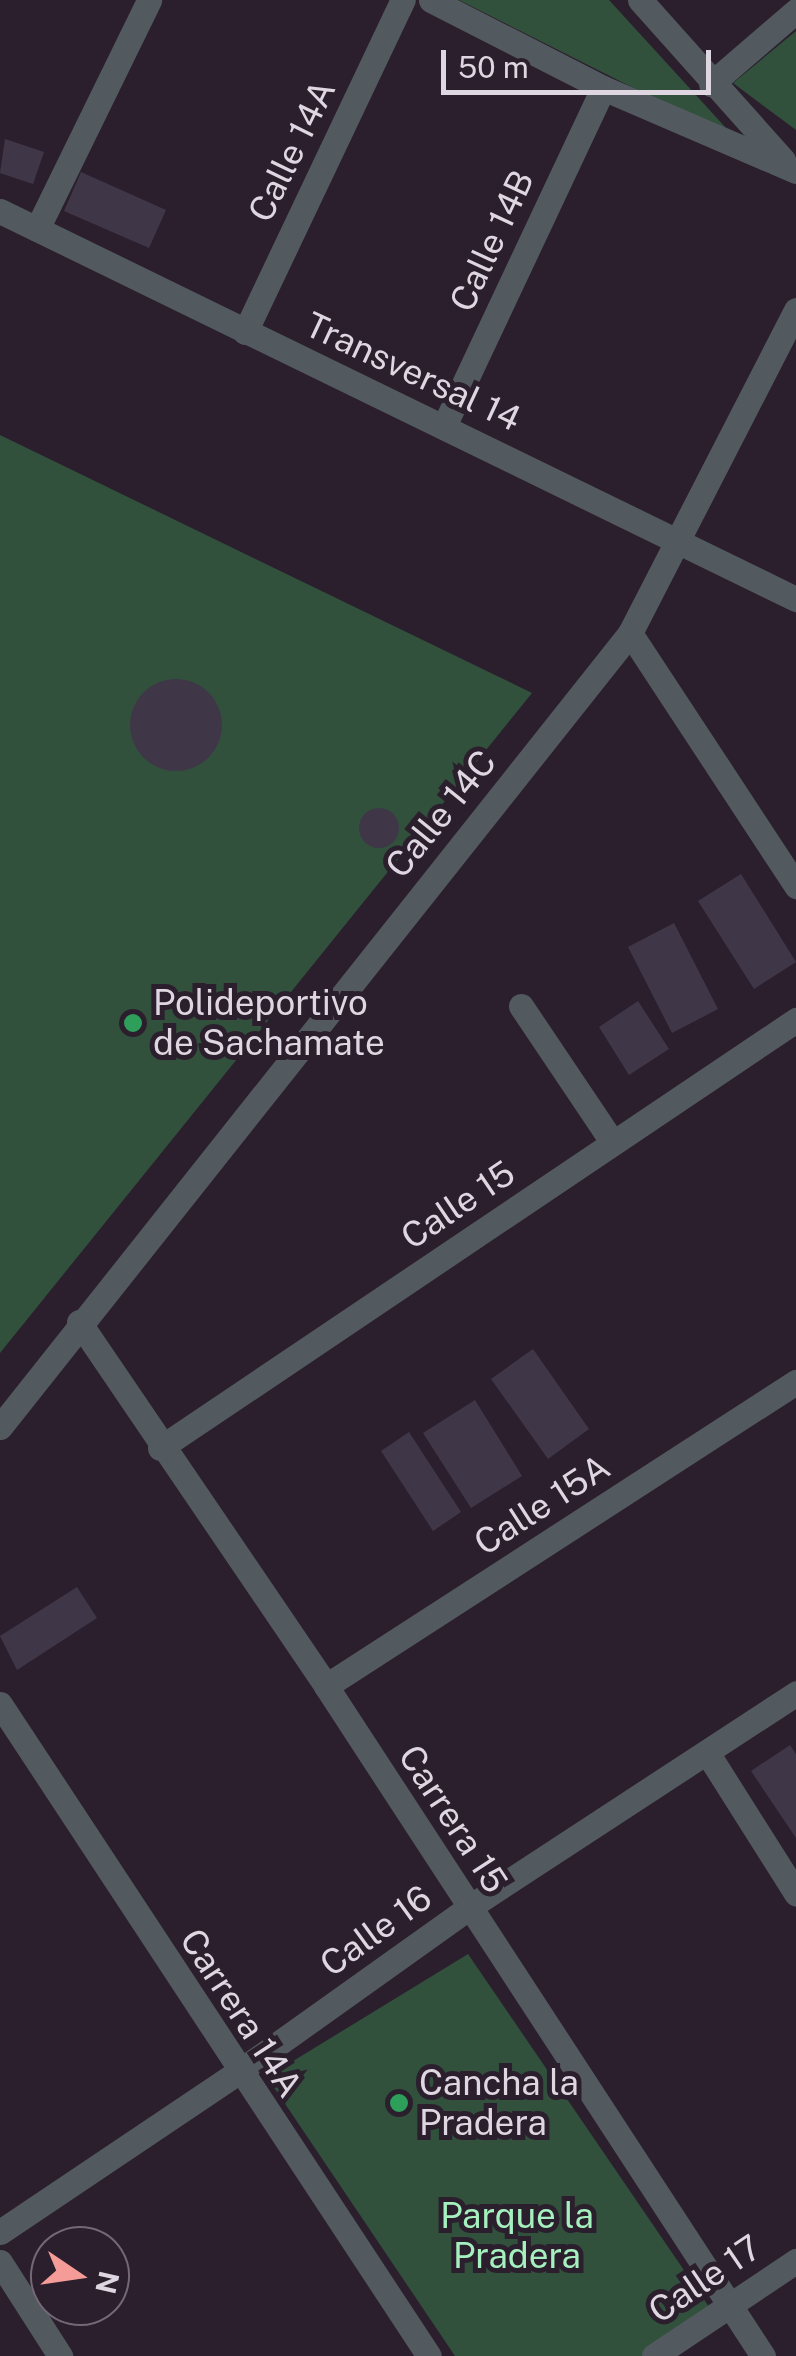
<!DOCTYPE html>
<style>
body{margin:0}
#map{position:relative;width:796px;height:2356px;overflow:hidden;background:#2b1f2d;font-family:"Public Sans",sans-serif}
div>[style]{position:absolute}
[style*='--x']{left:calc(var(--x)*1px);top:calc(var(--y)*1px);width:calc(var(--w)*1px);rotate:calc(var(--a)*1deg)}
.green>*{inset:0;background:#31513c}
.building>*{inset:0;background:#3f3747}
.round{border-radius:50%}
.street>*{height:25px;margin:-12.5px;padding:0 12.5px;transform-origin:12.5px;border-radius:12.5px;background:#52595f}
.dots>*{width:28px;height:28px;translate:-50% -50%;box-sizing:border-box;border:5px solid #2b1f2d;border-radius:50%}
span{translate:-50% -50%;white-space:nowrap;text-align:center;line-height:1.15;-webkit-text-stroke:10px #2b1f2d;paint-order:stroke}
.street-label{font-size:35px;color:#ded6e0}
.poi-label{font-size:35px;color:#ded6e0}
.left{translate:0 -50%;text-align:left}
.park-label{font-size:35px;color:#a5f0be}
.north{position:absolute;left:30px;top:2226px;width:100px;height:100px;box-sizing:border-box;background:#2b1f2d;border:2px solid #736875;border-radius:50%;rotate:103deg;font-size:28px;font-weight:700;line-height:40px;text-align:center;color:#ded6e0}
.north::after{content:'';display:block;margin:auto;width:35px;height:45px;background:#f59b98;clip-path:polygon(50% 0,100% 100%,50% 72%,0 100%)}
.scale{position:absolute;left:441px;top:50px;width:270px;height:45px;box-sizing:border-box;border:5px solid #ded6e0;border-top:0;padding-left:12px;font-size:30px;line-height:35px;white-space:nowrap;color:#ded6e0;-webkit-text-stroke:8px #2b1f2d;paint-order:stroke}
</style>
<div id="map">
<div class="green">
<i style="clip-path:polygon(459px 0,609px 0,737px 140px)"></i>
<i style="clip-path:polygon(796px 31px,796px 130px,733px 83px)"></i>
<i style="clip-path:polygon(0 435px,532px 693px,0 1353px)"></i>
<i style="clip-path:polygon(468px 1954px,718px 2320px,670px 2356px,455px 2356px,267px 2077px)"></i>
</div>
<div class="building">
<i style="clip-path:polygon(5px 139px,44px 152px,33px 184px,0 173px)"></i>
<i style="clip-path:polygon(81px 172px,166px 210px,149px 248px,64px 211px)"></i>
<i class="round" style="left:130px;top:679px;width:92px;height:92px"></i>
<i class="round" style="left:359px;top:808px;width:40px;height:40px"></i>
<i style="clip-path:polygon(741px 874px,796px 962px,754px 989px,698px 901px)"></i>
<i style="clip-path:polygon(674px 923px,718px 1009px,672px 1033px,628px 947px)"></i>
<i style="clip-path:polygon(638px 1001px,669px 1049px,629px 1075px,599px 1027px)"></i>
<i style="clip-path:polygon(533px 1349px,589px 1429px,548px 1459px,491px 1379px)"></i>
<i style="clip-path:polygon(475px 1400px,522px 1476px,471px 1508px,423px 1433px)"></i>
<i style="clip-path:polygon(409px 1432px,461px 1512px,433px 1531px,381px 1451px)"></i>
<i style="clip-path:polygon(77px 1587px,97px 1618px,17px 1670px,0 1636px)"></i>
<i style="clip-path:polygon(790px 1745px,796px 1754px,796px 1838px,751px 1771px)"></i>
</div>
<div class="street">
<i style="--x:431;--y:0;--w:193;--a:27.1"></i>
<i style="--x:603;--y:88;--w:210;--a:23.3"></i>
<i style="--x:640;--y:0;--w:215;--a:48.2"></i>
<i style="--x:711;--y:84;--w:112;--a:-40.7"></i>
<i style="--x:0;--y:211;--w:886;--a:25.99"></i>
<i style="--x:37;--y:229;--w:255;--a:-63.9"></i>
<i style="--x:245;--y:332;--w:368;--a:-64.6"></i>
<i style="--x:445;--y:424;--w:371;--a:-64.8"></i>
<i style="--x:630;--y:633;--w:303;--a:56.7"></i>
<i style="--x:521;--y:1006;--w:165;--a:56.1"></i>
<i style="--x:79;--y:1322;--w:440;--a:55.8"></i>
<i style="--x:326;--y:1686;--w:800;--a:56.89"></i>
<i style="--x:0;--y:1427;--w:1014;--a:-51.57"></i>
<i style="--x:630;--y:633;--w:363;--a:-62.8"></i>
<i style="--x:160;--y:1448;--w:767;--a:-33.94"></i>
<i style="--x:326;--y:1686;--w:560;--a:-32.9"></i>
<i style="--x:0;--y:1704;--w:780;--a:56.66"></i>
<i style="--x:708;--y:1754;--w:165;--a:57.7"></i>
<i style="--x:0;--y:2232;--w:285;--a:-33.9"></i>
<i style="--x:237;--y:2073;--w:284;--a:-35.5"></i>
<i style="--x:468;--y:1908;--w:392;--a:-33.2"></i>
<i style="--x:0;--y:2262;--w:112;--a:57.4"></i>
<i style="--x:654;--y:2356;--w:171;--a:-33.8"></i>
</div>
<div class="dots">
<i style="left:133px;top:1023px;background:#2e9e5b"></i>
<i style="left:399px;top:2103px;background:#2e9e5b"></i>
</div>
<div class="street-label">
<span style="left:292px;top:151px;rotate:-64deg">Calle 14A</span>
<span style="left:492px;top:241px;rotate:-65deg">Calle 14B</span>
<span style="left:413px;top:372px;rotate:25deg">Transversal 14</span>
<span style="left:441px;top:814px;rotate:-51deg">Calle 14C</span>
<span style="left:458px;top:1205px;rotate:-34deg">Calle 15</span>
<span style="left:542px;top:1505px;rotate:-33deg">Calle 15A</span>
<span style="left:453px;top:1819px;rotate:57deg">Carrera 15</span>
<span style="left:376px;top:1931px;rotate:-36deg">Calle 16</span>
<span style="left:241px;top:2013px;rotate:57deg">Carrera 14A</span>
<span style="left:705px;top:2279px;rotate:-34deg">Calle 17</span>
</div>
<div class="poi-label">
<span class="left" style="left:153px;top:1023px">Polideportivo<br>de Sachamate</span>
<span class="left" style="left:419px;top:2103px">Cancha la<br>Pradera</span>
</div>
<div class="park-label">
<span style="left:517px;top:2236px">Parque la<br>Pradera</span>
</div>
<div class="north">N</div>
<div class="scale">50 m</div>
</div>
